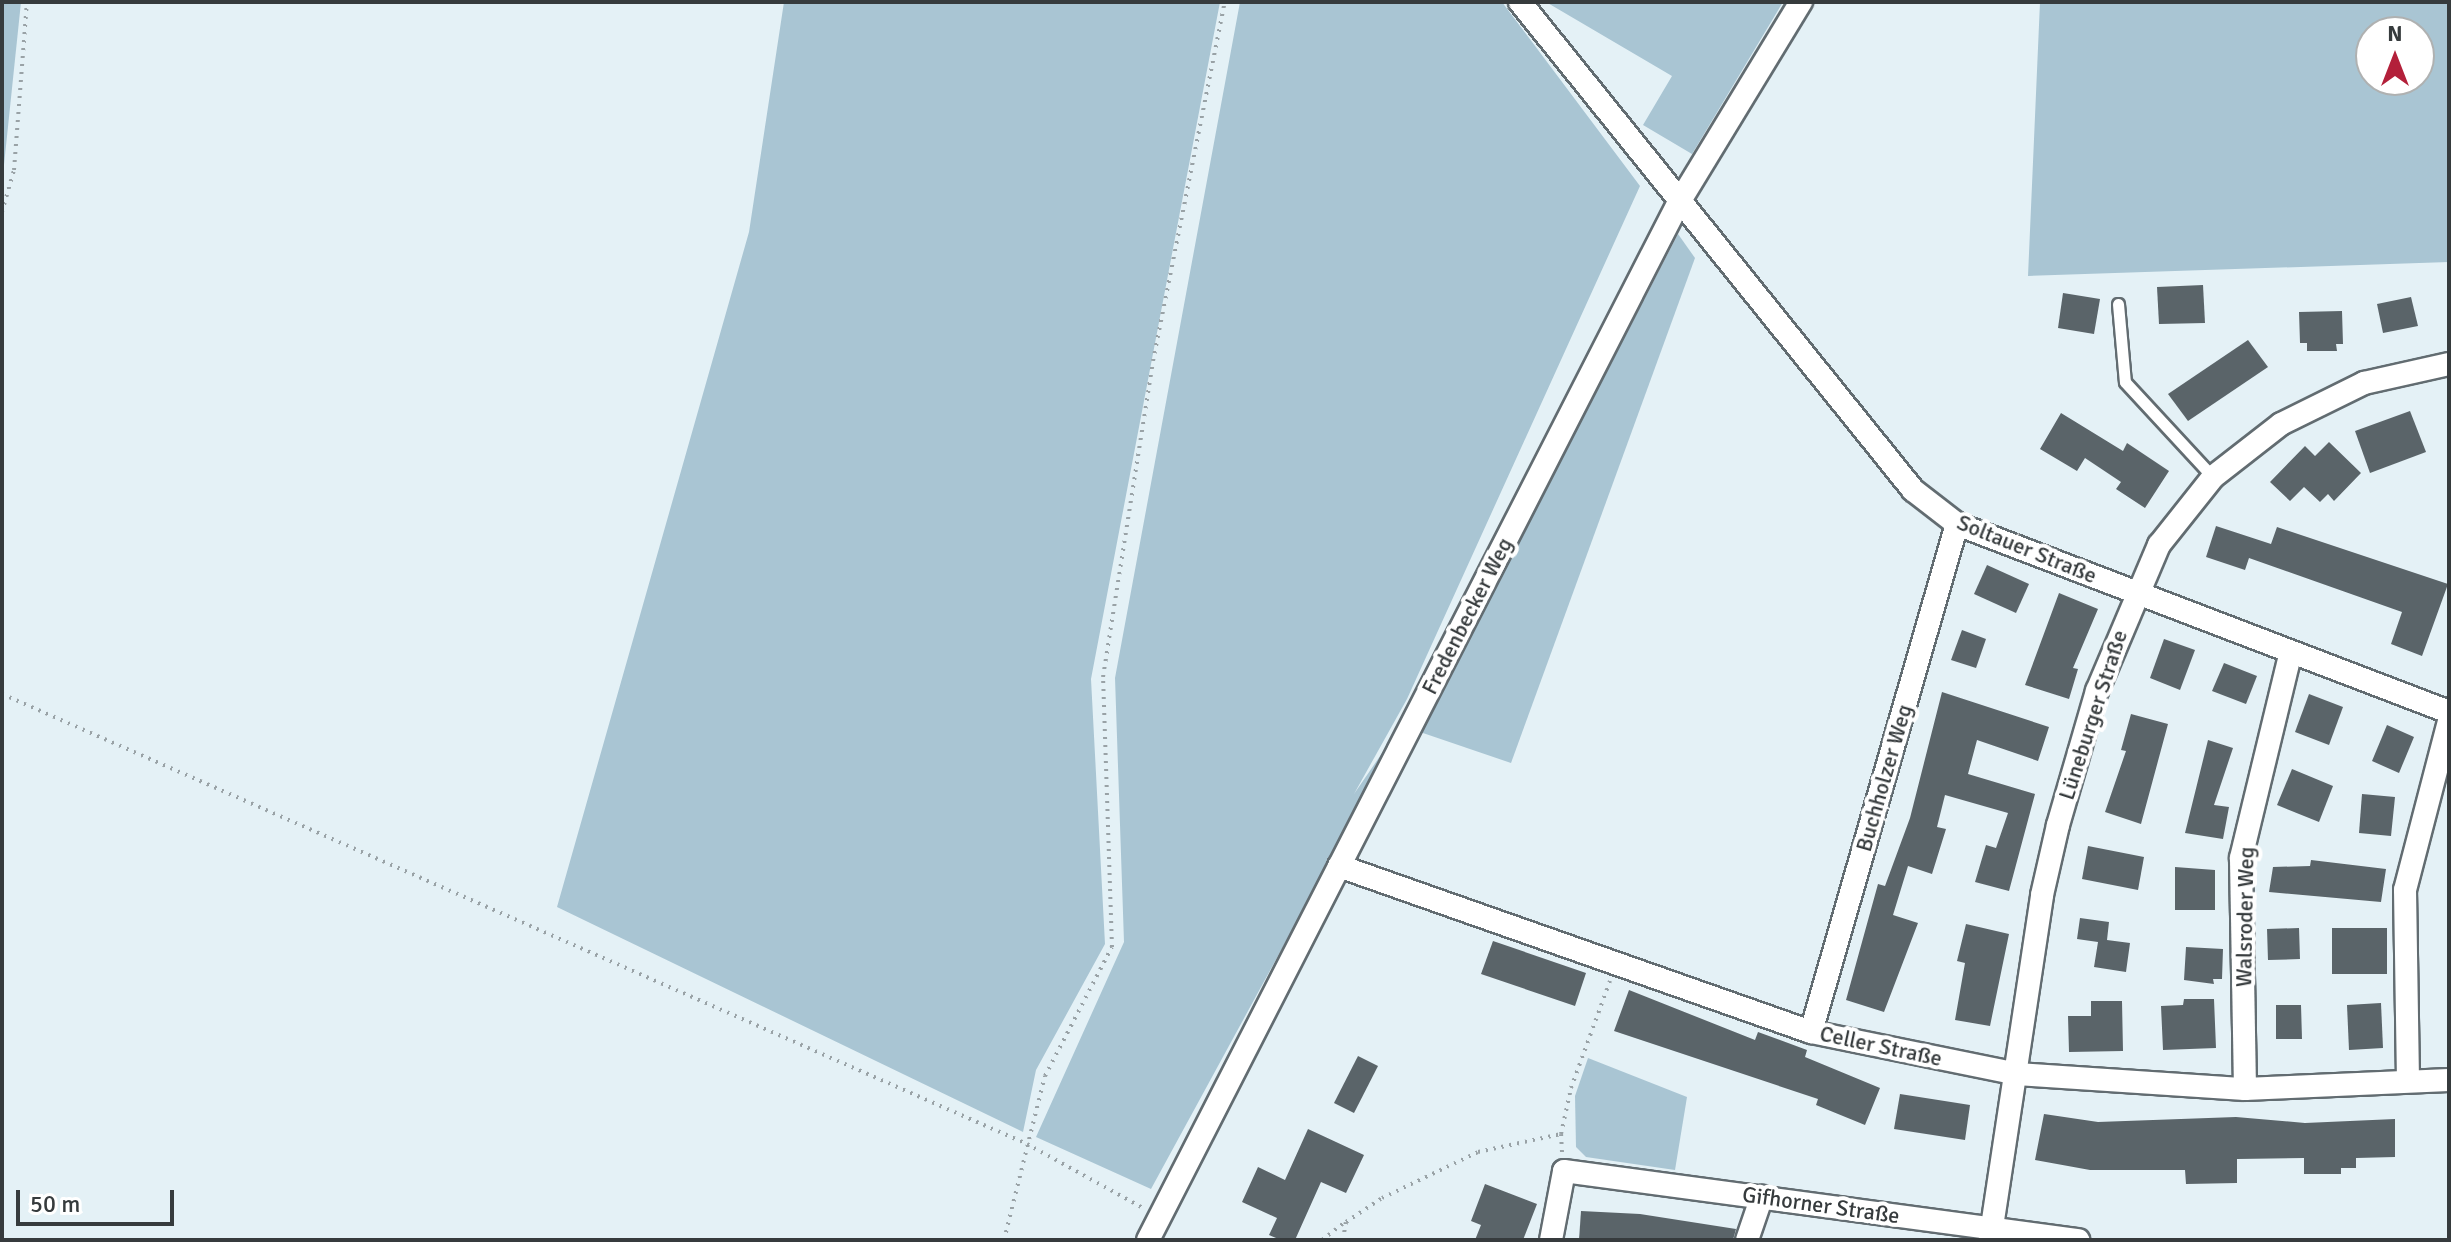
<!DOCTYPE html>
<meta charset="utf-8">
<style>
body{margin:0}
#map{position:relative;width:2451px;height:1242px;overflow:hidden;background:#e4f1f6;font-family:Signika,sans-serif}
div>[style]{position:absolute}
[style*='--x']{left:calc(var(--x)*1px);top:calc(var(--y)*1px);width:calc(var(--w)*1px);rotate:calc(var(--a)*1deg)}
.green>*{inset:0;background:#a9c5d3}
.building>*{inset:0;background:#5a6469}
.path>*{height:4px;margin-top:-2px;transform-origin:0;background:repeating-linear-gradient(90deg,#99a2a6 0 2px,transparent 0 8px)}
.roads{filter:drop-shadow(2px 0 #626c71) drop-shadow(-2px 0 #626c71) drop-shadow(0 2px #626c71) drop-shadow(0 -2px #626c71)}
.lane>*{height:11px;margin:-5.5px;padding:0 5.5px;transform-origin:5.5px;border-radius:5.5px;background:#fff}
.street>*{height:22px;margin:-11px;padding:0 11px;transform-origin:11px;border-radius:11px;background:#fff}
span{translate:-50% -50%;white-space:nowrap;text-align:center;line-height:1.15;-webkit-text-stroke:8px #fff;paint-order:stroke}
.street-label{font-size:22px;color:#363b3d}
.frame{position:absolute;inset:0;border:4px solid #363b3d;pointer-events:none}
.north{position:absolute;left:2355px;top:16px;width:80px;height:80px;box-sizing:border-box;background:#fff;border:2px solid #afb1b1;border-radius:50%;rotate:0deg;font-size:22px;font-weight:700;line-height:32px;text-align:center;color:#363b3d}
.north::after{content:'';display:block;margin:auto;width:28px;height:36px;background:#b3203a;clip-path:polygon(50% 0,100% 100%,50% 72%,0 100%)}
.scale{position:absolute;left:16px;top:1190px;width:158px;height:36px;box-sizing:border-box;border:4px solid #363b3d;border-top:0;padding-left:10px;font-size:24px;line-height:28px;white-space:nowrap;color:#363b3d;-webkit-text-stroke:6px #fff;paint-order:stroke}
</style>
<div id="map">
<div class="green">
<i style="clip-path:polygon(2px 2px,21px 2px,2px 184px)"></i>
<i style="clip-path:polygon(784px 2px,1220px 2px,1091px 679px,1105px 944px,1036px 1070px,1023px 1132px,557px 907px,749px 232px)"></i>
<i style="clip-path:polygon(1240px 2px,1502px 2px,1640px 186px,1407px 699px,1354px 794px,1413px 708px,1151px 1189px,1036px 1137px,1124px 942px,1115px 678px)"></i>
<i style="clip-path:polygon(1546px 2px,1783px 2px,1692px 154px,1643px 125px,1672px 76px)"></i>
<i style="clip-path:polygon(evenodd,2040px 2px,2449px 2px,2449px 262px,2028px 276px,2040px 2px,2371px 32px,2419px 32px,2419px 80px,2371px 80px,2371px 32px)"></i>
<i style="clip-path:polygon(1678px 234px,1695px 258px,1511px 763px,1420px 732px)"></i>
<i style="clip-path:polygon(1588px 1058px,1687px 1097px,1675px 1170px,1586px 1157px,1576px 1147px,1575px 1096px)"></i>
</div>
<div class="building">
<i style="clip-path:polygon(2203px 285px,2205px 323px,2159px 324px,2157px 287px)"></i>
<i style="clip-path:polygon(2063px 293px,2100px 299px,2094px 334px,2058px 328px)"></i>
<i style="clip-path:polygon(2411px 297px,2418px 326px,2383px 333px,2377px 304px)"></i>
<i style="clip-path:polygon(2342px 311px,2343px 344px,2336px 344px,2337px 351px,2307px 351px,2307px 343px,2300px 343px,2299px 312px)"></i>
<i style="clip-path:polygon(2248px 340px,2268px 367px,2188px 421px,2168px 394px)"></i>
<i style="clip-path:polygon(2410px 411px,2426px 452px,2370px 473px,2355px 431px)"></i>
<i style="clip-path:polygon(2061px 413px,2123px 451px,2127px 443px,2169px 471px,2145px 508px,2116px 489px,2121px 482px,2085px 458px,2077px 471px,2040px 449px)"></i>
<i style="clip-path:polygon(2329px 442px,2361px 473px,2334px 501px,2328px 494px,2320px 502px,2304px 487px,2290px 501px,2270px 482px,2305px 446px,2315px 456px)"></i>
<i style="clip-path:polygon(2216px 526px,2271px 544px,2277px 527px,2448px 584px,2422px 656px,2391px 644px,2402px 612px,2249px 558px,2245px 570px,2206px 557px)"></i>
<i style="clip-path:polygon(1987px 565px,2029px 584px,2016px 613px,1974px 594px)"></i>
<i style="clip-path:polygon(2059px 593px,2098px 609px,2073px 668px,2078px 669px,2069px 699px,2025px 685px)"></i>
<i style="clip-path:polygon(1962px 630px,1986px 639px,1976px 668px,1951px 660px)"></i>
<i style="clip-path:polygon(2164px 639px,2195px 650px,2180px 690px,2150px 678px)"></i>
<i style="clip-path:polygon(2224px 663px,2257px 676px,2246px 704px,2212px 691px)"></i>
<i style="clip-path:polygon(1942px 692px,2049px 727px,2038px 761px,1977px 740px,1968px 774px,2035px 794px,2009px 891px,1975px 882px,1986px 845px,1996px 848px,2008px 813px,1945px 795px,1937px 827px,1946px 829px,1932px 874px,1908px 866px,1893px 915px,1918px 923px,1884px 1012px,1846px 1000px,1878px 884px,1885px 886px,1910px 818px)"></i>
<i style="clip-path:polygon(2309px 694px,2343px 707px,2329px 745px,2295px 732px)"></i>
<i style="clip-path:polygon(2131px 714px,2168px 724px,2141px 824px,2105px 812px,2126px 751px,2121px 750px)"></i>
<i style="clip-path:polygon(2387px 725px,2414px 737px,2399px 773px,2372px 761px)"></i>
<i style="clip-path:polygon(2208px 740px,2233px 748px,2214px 805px,2229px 807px,2223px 839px,2185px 833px)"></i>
<i style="clip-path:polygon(2292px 769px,2333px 786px,2319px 822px,2277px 805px)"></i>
<i style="clip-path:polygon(2362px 794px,2395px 797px,2391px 836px,2359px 833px)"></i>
<i style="clip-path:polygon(2088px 846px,2144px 857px,2138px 890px,2082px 879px)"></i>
<i style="clip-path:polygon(2311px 860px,2386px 869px,2381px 902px,2269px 892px,2273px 867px,2310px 866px)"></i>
<i style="clip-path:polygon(2175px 867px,2215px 870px,2215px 910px,2175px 910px)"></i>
<i style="clip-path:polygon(2080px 918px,2109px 922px,2107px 940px,2130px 943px,2126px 972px,2094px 967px,2098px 942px,2077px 939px)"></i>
<i style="clip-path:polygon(1966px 924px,2009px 934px,1990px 1026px,1955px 1020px,1965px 963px,1957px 961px)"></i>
<i style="clip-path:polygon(2299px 928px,2300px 959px,2268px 960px,2267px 929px)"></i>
<i style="clip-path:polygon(2332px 928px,2387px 928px,2387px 974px,2332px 974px)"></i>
<i style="clip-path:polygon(1493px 941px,1586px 973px,1575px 1006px,1481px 974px)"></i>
<i style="clip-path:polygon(2186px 947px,2223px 949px,2222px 979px,2213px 979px,2214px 984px,2184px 980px)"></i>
<i style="clip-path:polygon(1629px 990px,1755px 1040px,1758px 1032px,1807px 1050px,1805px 1057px,1880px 1088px,1865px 1125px,1816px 1105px,1818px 1099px,1614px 1031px)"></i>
<i style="clip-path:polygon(2184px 999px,2214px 999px,2216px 1048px,2163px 1050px,2161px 1006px,2183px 1005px)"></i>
<i style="clip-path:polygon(2091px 1001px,2122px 1001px,2123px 1051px,2069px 1052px,2068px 1016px,2091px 1016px)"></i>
<i style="clip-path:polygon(2381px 1003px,2383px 1048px,2349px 1050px,2347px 1005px)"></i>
<i style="clip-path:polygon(2276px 1005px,2301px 1005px,2302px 1039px,2276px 1039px)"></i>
<i style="clip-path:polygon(1358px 1056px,1378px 1066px,1354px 1113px,1334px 1103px)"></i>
<i style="clip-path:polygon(1900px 1094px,1970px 1105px,1965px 1140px,1894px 1129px)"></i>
<i style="clip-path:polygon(2044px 1114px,2098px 1122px,2236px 1117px,2305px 1123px,2395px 1119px,2395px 1157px,2356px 1158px,2356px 1168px,2341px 1168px,2341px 1174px,2304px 1174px,2304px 1158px,2237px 1159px,2237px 1183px,2186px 1184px,2185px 1170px,2090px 1170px,2035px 1160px)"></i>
<i style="clip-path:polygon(1308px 1129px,1364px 1155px,1346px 1193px,1321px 1182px,1295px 1240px,1281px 1240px,1269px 1235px,1277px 1218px,1242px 1202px,1258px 1167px,1285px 1180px)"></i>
<i style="clip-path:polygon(1485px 1184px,1537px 1204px,1523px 1240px,1475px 1240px,1481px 1225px,1471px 1221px)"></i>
<i style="clip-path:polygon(1581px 1211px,1640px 1214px,1736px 1229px,1733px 1240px,1579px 1240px)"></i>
</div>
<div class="path">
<i style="--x:2;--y:212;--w:44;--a:-74.1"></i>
<i style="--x:14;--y:170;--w:169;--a:-85.6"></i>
<i style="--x:2;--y:694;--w:1119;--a:23.7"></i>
<i style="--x:1027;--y:1144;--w:132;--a:28.9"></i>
<i style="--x:1562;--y:1152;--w:18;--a:-93"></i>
<i style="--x:1561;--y:1134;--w:47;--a:-77.7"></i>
<i style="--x:1571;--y:1088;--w:114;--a:-70"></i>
<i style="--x:1004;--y:1240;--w:169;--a:-76"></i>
<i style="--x:1045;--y:1076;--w:145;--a:-62.6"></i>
<i style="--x:1112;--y:947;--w:270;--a:-91.9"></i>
<i style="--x:1103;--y:677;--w:320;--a:-81"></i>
<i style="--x:1153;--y:361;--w:366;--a:-78.7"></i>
<i style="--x:1322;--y:1240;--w:28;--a:-38"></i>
<i style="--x:1343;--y:1240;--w:18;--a:-81"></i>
<i style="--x:1346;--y:1222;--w:43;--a:-33.7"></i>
<i style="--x:1382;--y:1198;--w:106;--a:-25.6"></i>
<i style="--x:1478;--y:1152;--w:85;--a:-12.2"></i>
</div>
<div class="roads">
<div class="lane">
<i style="--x:2118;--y:304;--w:78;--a:84.9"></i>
<i style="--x:2125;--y:382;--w:129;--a:47.2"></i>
</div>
<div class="street">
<i style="--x:1520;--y:2;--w:627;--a:51.15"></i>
<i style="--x:1913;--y:490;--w:56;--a:37.7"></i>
<i style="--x:1957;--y:524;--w:527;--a:20.91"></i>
<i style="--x:1339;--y:866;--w:500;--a:19.38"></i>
<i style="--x:1811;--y:1032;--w:210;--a:11.5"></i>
<i style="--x:2017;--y:1074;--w:228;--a:3.8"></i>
<i style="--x:2245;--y:1089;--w:204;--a:-2.5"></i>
<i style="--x:1811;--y:1032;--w:529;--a:-73.97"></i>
<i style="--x:2408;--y:1081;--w:191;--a:-90.9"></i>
<i style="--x:2405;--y:890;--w:175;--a:-75.4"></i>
<i style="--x:2245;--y:1089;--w:231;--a:-91"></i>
<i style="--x:2241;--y:858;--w:209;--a:-76.4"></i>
<i style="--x:1148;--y:1240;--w:1164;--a:-62.91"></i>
<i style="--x:1678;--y:204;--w:237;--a:-58.7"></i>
<i style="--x:1551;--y:1240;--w:70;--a:-79.3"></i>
<i style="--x:1564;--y:1171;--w:519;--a:7.65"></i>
<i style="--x:1747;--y:1240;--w:46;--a:-71.2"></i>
<i style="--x:1990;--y:1240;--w:349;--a:-81.4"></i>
<i style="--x:2042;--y:895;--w:72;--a:-77.1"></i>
<i style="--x:2058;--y:825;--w:140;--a:-73.8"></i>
<i style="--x:2097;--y:691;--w:159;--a:-67"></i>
<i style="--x:2159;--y:545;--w:87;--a:-51.5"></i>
<i style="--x:2213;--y:477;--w:86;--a:-37.9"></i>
<i style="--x:2281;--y:424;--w:93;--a:-26.3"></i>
<i style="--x:2364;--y:383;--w:87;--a:-12.6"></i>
</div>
</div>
<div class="street-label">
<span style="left:2027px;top:549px;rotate:22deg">Soltauer Straße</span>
<span style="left:1467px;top:616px;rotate:-63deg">Fredenbecker Weg</span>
<span style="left:2093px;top:715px;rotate:-72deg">Lüneburger Straße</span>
<span style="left:1884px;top:778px;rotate:-74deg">Buchholzer Weg</span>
<span style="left:2245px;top:917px;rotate:-89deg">Walsroder Weg</span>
<span style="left:1881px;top:1046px;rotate:12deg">Celler Straße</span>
<span style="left:1821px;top:1205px;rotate:8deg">Gifhorner Straße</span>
</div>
<div class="frame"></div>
<div class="north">N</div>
<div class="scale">50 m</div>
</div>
